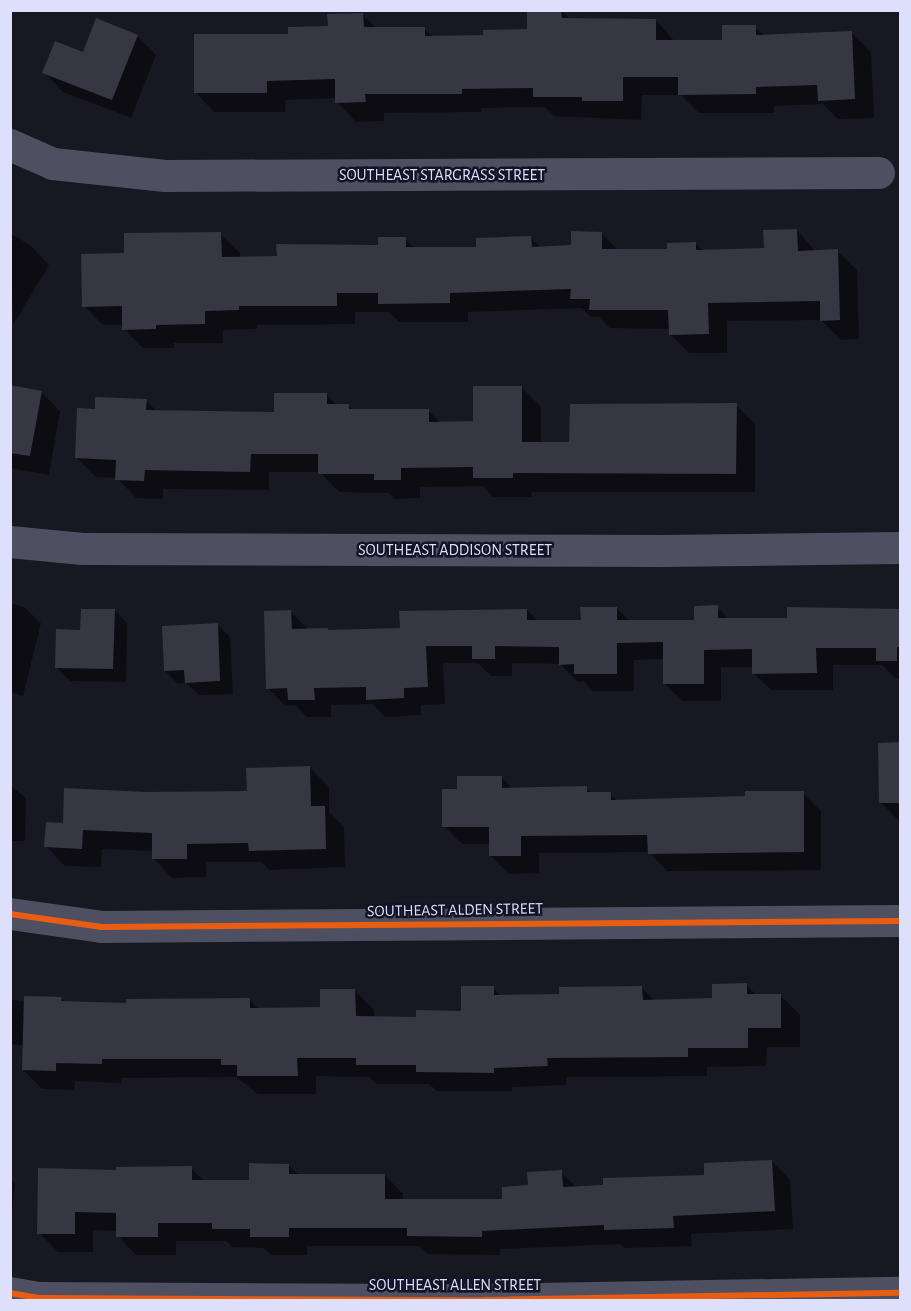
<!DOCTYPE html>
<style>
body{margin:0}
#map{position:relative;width:911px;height:1311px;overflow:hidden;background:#181823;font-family:"Alegreya Sans",sans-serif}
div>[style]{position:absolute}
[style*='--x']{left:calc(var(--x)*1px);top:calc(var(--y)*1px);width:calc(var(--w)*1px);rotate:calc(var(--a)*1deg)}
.shadow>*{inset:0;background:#0007}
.building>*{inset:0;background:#373744}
.street>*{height:32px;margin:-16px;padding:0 16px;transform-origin:16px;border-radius:16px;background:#4e5061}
.cycleway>*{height:6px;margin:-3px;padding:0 3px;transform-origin:3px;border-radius:3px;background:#e95d12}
span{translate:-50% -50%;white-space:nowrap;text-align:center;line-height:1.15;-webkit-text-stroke:5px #141427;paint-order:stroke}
.street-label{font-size:16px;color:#dedffa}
.frame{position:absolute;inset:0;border:12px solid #dedffa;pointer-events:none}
</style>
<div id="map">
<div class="shadow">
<i style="clip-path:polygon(528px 10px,561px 10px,570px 19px,656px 20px,675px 42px,723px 42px,755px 27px,765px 36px,852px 33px,871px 52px,874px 118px,838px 119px,823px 104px,774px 106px,774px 113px,699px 113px,681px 95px,642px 95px,641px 120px,554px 116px,545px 107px,481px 108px,481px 112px,384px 113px,384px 121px,356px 122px,337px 102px,337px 98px,286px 100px,285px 112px,214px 112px,195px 92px,289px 36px,329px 28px,363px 15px,377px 29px,424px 28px,433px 37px,484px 37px,528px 31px)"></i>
<i style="clip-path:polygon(137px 36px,156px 55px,131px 118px,63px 92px,44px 72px,84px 54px)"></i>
<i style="clip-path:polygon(797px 230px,816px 252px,837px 251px,857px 270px,859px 339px,841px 340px,821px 320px,727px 321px,727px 353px,689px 353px,670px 334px,670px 329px,610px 328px,599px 317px,591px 317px,582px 308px,468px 312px,468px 322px,399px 322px,389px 312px,355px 312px,355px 324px,257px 325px,257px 329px,223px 330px,223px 343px,174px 343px,174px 348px,143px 348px,124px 329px,124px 325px,103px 325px,84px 306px,126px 255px,220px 234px,240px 253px,240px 258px,278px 258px,379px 247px,405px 239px,415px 248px,478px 248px,530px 237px,541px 248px,572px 247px,601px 233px,619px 251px,669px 251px,696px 244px,703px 251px,765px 249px)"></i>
<i style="clip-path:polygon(10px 233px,30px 245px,49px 265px,13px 325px)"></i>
<i style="clip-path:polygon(10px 387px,41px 392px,60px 411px,49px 475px,10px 468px)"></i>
<i style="clip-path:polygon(522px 388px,541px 407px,541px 444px,571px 444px,736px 405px,755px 424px,755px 492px,532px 492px,531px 497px,493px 497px,483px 486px,420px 487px,420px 498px,394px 499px,389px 493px,339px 492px,320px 472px,269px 472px,269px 490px,163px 489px,163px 499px,136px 498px,117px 478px,96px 477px,77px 458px,96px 410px,146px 401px,157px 411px,276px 413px,327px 395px,337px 406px,349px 406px,354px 411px,428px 410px,441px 423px,475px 423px)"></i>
<i style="clip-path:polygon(10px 603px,24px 607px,41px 623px,23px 696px,10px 692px)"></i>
<i style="clip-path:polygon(717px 607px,730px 620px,788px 620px,788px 609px,900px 610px,900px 678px,895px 678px,882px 665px,833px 665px,833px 690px,771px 690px,753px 673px,753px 667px,721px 667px,721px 701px,682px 701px,665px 684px,665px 659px,634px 660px,634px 691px,593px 691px,583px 681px,578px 682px,560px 664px,512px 663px,512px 676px,491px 676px,478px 663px,443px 663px,445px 704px,421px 705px,421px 715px,385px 717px,373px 704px,331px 705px,331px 717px,307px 717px,295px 705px,285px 706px,268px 688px,291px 612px,309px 630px,327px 629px,330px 632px,402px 629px,401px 612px,527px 610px,538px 621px,582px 622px,616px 608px,630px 621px,695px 622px)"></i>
<i style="clip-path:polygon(114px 610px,127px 623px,126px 682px,70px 681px,57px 668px,82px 631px)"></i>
<i style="clip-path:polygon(217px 624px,230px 637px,233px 694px,199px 695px,187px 683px,178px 684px,165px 671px)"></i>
<i style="clip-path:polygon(879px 744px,900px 744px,900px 822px,880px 802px)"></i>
<i style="clip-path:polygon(309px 767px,329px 787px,329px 812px,344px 827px,345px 867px,269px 870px,262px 862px,206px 862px,206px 877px,172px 878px,153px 858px,153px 851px,102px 849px,101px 867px,65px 866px,46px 846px,64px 824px,146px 794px,248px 793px)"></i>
<i style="clip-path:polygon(502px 778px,514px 790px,586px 788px,592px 794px,610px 794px,617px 801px,747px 798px,803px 793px,821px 811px,821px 870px,667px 871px,649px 852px,539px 853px,539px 873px,509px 874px,491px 856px,491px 844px,462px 844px,444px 826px,459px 790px)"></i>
<i style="clip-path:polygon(10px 785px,26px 798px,25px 841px,10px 841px)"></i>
<i style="clip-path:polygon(747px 985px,757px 996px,780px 995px,800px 1015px,800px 1047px,767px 1047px,766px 1066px,707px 1067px,707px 1076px,566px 1077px,566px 1085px,512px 1087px,512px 1091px,437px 1091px,429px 1084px,377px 1084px,369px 1077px,316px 1076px,316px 1094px,258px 1094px,236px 1077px,121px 1078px,121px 1083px,75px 1081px,74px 1090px,42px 1089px,23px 1070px,24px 1046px,10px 1044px,10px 999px,25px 1002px,61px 998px,66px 1003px,128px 1005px,249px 999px,259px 1009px,321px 1008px,355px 991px,374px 1010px,374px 1018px,417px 1018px,462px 1012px,493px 988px,502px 997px,560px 996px,641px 987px,655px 1001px,714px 1000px)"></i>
<i style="clip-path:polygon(772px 1161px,790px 1180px,793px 1229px,691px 1234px,692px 1246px,625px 1248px,620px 1244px,500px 1249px,500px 1255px,427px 1254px,419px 1246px,307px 1246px,307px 1255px,271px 1255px,263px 1248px,232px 1247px,226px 1241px,176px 1241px,176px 1255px,136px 1255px,118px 1236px,118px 1231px,93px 1230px,93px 1252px,58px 1252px,39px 1233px,117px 1171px,191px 1168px,205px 1182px,250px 1182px,288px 1165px,299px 1175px,385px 1175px,403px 1194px,403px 1201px,504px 1201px,561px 1172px,577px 1188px,706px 1177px)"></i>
<i style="clip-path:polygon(10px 1179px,15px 1184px,10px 1234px)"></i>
</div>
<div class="building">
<i style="clip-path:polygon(527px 10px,561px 10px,562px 18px,656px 19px,656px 40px,722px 40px,722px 25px,756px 25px,756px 35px,852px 31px,855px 99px,818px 101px,817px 85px,756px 87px,756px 94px,678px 95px,678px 77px,623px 77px,623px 101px,582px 101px,582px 97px,533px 97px,533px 88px,462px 89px,462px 94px,365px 94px,366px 102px,335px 103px,335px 79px,267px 81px,267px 93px,194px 93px,194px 34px,288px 34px,288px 27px,328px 26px,327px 14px,363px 13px,364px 27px,425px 27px,425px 36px,483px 35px,483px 30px,527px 29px)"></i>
<i style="clip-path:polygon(96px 18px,138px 35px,112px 100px,42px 73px,55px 41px,83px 52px)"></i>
<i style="clip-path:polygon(797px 229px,798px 251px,838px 249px,840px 320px,820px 321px,820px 301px,708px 303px,709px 334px,669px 335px,668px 310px,589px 310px,590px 299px,570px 299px,571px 289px,450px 293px,450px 303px,378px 304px,378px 293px,337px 293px,337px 306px,239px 306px,239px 310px,205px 311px,205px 324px,156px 325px,156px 329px,122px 330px,122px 306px,82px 307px,81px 254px,124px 253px,124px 233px,221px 232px,222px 257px,277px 256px,276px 244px,378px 245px,378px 237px,406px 237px,406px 247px,476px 247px,476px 238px,531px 236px,532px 247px,571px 245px,571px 231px,602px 232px,602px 249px,667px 249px,667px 243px,696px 242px,696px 250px,764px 248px,763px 230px)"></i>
<i style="clip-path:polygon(10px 385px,42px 391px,30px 456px,10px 453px)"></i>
<i style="clip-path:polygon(473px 386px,522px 386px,522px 442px,569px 442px,570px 404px,737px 403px,736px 474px,513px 473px,513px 478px,473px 478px,473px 467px,401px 468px,401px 480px,374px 480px,374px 474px,318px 474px,318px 454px,251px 454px,250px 472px,145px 470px,144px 481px,115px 480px,116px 460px,75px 458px,77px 408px,95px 409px,95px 397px,147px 399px,146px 410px,274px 412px,274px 393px,327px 393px,327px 404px,349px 404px,349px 409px,429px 409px,429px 422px,473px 421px)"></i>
<i style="clip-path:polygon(718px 605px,718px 618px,787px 618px,787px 607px,900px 609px,900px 647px,897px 647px,897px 661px,876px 661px,876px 648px,816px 648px,817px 673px,752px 674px,752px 649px,704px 650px,704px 684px,663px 684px,663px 642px,617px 643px,617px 674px,574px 674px,574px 664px,559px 665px,559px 647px,495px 646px,495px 659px,472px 659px,472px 646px,426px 646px,428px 687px,404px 688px,404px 698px,366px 700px,366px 687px,314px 688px,315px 700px,288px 700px,287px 688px,266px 689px,264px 611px,291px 610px,292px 629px,328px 628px,328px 630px,400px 628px,399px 611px,527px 609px,527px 620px,581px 620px,580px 607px,617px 607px,617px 620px,694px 620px,694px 606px)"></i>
<i style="clip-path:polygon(81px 609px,115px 609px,113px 669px,55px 668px,56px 629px,80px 630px)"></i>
<i style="clip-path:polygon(218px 623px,220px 681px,185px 683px,184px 670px,164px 671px,162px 626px)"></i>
<i style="clip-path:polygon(900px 742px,900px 803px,879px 803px,878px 743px)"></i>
<i style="clip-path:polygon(310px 766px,311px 806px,325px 806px,326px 849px,249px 851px,248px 843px,187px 844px,187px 859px,152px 859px,152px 833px,83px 830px,82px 849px,44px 847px,46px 822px,63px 823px,64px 788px,146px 792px,247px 791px,246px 768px)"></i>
<i style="clip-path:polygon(457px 776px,502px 776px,502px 788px,587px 786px,587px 792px,611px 792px,611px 800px,745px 796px,745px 791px,804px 791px,804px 852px,648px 854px,647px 835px,521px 836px,521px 856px,489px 856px,489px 827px,442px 827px,442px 789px,457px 789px)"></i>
<i style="clip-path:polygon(747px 983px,747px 994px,781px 994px,781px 1028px,748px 1028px,748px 1048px,688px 1048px,688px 1057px,547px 1058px,548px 1066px,494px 1068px,494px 1073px,416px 1072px,416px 1065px,356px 1065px,356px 1058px,297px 1058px,298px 1076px,237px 1076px,237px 1065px,221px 1065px,221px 1059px,102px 1059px,102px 1064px,56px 1063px,56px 1071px,22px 1070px,24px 996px,62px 997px,61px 1001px,126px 1003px,126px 999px,250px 998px,250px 1008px,320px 1007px,320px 989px,355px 989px,356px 1016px,416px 1017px,416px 1010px,461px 1011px,461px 986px,494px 986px,494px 995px,559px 994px,559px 987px,642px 986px,643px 1000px,712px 998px,712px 984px)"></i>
<i style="clip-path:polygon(772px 1160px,775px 1211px,673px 1216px,674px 1228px,604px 1230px,604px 1225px,482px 1231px,482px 1237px,407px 1236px,407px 1228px,289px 1228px,289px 1237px,250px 1237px,250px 1229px,212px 1229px,212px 1223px,158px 1223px,158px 1237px,116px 1237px,116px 1213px,75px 1212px,75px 1234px,37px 1234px,38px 1168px,116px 1170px,116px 1167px,192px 1166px,192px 1180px,249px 1180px,249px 1163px,289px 1164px,289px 1174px,385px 1174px,385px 1199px,502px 1199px,502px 1187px,528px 1185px,527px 1172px,562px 1170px,563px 1187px,603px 1185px,603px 1178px,704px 1175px,704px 1163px)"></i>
</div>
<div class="street">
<i style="--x:10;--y:145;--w:47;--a:23.8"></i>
<i style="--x:53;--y:164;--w:113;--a:6.1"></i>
<i style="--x:165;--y:176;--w:714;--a:-0.24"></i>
<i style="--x:10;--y:542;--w:73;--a:5.5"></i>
<i style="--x:83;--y:549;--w:580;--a:0.2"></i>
<i style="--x:663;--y:551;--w:237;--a:-0.7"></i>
<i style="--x:10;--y:914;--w:93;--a:8"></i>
<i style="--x:102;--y:927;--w:798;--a:-0.43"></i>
<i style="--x:10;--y:1293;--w:29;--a:10"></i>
<i style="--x:39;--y:1298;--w:445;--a:0.3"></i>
<i style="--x:484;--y:1300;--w:416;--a:-1"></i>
</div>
<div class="cycleway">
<i style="--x:10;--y:914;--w:93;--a:8"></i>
<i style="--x:102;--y:927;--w:798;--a:-0.43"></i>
<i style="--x:10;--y:1293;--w:29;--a:10"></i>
<i style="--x:39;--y:1298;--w:445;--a:0.3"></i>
<i style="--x:484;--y:1300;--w:416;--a:-1"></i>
</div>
<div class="street-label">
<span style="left:442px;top:175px">SOUTHEAST STARGRASS STREET</span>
<span style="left:455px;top:550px">SOUTHEAST ADDISON STREET</span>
<span style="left:455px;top:910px;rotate:-1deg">SOUTHEAST ALDEN STREET</span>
<span style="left:455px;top:1285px">SOUTHEAST ALLEN STREET</span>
</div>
<div class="frame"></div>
</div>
